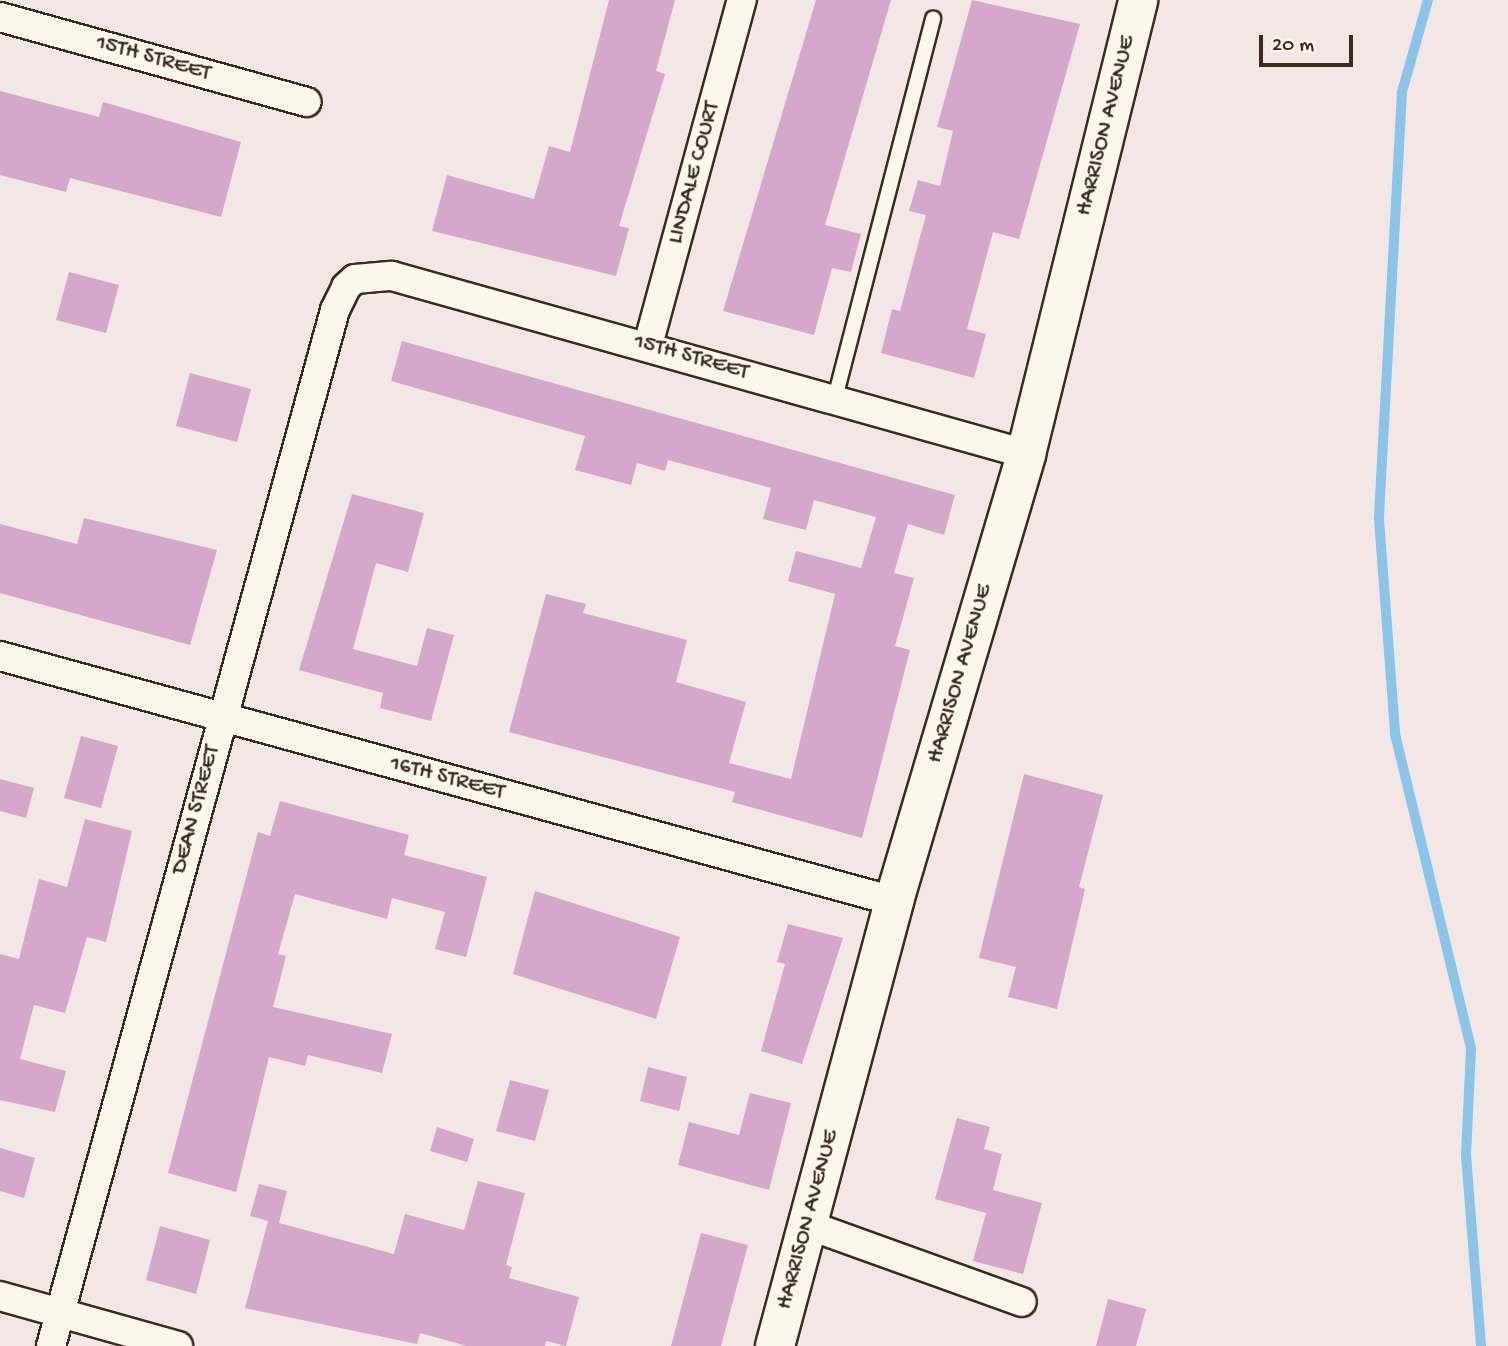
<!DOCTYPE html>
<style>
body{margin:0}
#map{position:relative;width:1508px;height:1346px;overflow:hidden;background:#f3e7e5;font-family:"Gochi Hand",sans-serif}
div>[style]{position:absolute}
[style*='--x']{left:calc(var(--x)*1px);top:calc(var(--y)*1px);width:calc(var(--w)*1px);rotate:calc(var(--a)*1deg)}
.stream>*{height:10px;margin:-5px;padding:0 5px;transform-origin:5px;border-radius:5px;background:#8ac4e9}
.building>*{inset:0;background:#d5a7ca}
.roads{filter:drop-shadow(2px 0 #3b2a1e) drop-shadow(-2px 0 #3b2a1e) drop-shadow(0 2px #3b2a1e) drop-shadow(0 -2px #3b2a1e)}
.lane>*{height:14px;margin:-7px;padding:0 7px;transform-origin:7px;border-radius:7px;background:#fbf7ec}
.street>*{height:28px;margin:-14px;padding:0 14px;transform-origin:14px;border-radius:14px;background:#fbf7ec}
.secondary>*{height:38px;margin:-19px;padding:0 19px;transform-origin:19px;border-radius:19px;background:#fbf7ec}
span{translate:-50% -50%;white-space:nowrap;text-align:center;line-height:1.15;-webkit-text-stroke:5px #fbf7ec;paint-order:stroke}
.street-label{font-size:23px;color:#3b2a1e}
.scale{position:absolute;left:1259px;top:35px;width:94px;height:32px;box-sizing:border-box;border:4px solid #3b2a1e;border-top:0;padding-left:9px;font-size:21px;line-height:24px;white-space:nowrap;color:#3b2a1e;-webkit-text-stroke:5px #fbf7ec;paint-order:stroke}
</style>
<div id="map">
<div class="stream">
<i style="--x:1428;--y:0;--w:96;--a:105.8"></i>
<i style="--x:1402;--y:92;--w:428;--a:93.1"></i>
<i style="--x:1379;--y:519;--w:216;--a:85.7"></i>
<i style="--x:1395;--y:734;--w:324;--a:76.4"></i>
<i style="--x:1471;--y:1049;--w:106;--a:92.7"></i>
<i style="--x:1466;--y:1155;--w:192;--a:85.5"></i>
</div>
<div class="building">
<i style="clip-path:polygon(609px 0,675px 0,656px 71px,665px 74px,619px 226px,629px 228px,616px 276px,432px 231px,447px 175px,534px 199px,549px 146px,570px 152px)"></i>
<i style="clip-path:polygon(816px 0,891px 0,825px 225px,861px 234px,851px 272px,832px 268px,814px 335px,723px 311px)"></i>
<i style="clip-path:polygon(972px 0,1080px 24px,1019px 239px,993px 232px,967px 329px,986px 334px,974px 378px,881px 353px,892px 309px,900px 311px,926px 215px,909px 211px,918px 180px,940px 186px,953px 131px,937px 127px)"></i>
<i style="clip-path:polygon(0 91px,99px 117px,103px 102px,241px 142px,221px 217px,70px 178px,66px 192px,0 175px)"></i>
<i style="clip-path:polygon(69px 272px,119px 285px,106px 333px,56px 320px)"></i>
<i style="clip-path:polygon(402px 341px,955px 495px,944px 535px,908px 524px,894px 573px,914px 578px,895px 646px,910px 650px,862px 838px,732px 802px,735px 792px,509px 732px,546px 594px,586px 604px,583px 613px,687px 640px,676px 682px,746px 702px,729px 763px,791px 779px,835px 594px,788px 581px,796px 551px,861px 568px,876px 517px,814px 500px,806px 530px,763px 519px,771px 488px,668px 460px,665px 471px,637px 463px,631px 485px,575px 470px,585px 436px,391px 381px)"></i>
<i style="clip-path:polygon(190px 373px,251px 389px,237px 442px,176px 426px)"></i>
<i style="clip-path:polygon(352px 494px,424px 513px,408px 572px,376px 563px,353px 649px,417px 666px,427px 628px,454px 635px,431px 721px,380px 708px,383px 693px,299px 670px)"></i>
<i style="clip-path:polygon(84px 518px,217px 550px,190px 645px,0 593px,0 524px,77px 544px)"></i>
<i style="clip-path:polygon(81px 736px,118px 746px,101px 808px,64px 798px)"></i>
<i style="clip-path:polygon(1024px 774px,1103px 795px,1079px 887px,1085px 889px,1057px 1009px,1008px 997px,1016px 967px,979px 958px)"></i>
<i style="clip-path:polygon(0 779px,34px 788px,26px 818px,0 811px)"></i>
<i style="clip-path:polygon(280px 801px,409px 835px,404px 855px,487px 877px,466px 957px,435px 949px,445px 912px,392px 898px,387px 919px,295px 894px,278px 954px,286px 956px,273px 1007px,392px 1034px,382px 1073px,308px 1055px,305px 1066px,269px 1057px,236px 1192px,168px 1173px,258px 832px,270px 836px)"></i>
<i style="clip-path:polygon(85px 819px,132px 831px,106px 942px,87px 937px,65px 1013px,34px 1005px,20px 1059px,66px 1071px,55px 1112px,0 1100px,0 954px,19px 959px,39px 879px,67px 887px)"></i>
<i style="clip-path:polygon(535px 891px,680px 937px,656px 1019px,513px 974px)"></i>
<i style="clip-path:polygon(788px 924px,843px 938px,802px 1064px,761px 1051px,785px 964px,777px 962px)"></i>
<i style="clip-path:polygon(648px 1067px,687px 1077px,679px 1111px,640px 1101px)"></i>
<i style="clip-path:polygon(510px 1080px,549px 1090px,535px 1141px,496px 1131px)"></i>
<i style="clip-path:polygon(750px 1093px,791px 1103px,769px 1190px,678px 1165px,689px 1122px,739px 1135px)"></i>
<i style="clip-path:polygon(957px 1118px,990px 1127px,984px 1149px,1002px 1154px,993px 1190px,1042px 1203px,1023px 1274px,973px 1261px,986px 1213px,935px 1199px)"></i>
<i style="clip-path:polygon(437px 1127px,474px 1139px,467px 1162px,430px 1151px)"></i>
<i style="clip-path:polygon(0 1148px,35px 1158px,24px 1198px,0 1191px)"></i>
<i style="clip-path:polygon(478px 1181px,525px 1193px,506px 1265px,512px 1267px,509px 1278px,579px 1297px,566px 1346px,546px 1341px,545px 1346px,467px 1346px,420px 1333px,417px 1344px,245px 1308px,268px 1221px,250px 1216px,259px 1184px,287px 1191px,279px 1223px,394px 1254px,405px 1214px,464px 1230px)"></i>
<i style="clip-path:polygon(160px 1226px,210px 1240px,196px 1294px,146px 1280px)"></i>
<i style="clip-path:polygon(701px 1233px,748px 1245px,721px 1346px,671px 1346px)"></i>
<i style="clip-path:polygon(1108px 1299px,1146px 1309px,1136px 1346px,1096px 1346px)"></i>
</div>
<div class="roads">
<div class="lane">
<i style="--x:835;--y:398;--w:392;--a:-75.5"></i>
</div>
<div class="street">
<i style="--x:0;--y:17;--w:318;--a:15.5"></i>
<i style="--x:648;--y:345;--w:358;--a:-74.8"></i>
<i style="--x:0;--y:656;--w:927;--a:15.33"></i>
<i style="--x:808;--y:1225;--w:227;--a:19.8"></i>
<i style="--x:0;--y:1296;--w:185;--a:15.7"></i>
<i style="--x:51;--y:1346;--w:1074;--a:-74.67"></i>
<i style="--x:335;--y:310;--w:25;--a:-64"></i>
<i style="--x:346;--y:287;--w:12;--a:-42"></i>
<i style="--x:355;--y:279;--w:37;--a:-5"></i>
<i style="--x:392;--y:276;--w:659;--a:15.68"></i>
</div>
<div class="secondary">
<i style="--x:775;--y:1346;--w:461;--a:-75"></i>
<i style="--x:894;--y:901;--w:466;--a:-73.5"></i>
<i style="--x:1026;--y:454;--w:468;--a:-76.1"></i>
</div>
</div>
<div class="street-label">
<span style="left:153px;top:59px;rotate:16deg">15TH STREET</span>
<span style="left:1107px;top:126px;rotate:-76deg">HARRISON AVENUE</span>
<span style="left:695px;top:173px;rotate:-75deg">LINDALE COURT</span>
<span style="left:691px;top:358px;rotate:16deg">15TH STREET</span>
<span style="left:961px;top:674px;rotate:-74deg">HARRISON AVENUE</span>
<span style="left:447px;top:779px;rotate:15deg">16TH STREET</span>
<span style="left:197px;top:810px;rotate:-75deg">DEAN STREET</span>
<span style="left:809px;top:1220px;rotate:-75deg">HARRISON AVENUE</span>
</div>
<div class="scale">20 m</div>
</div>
